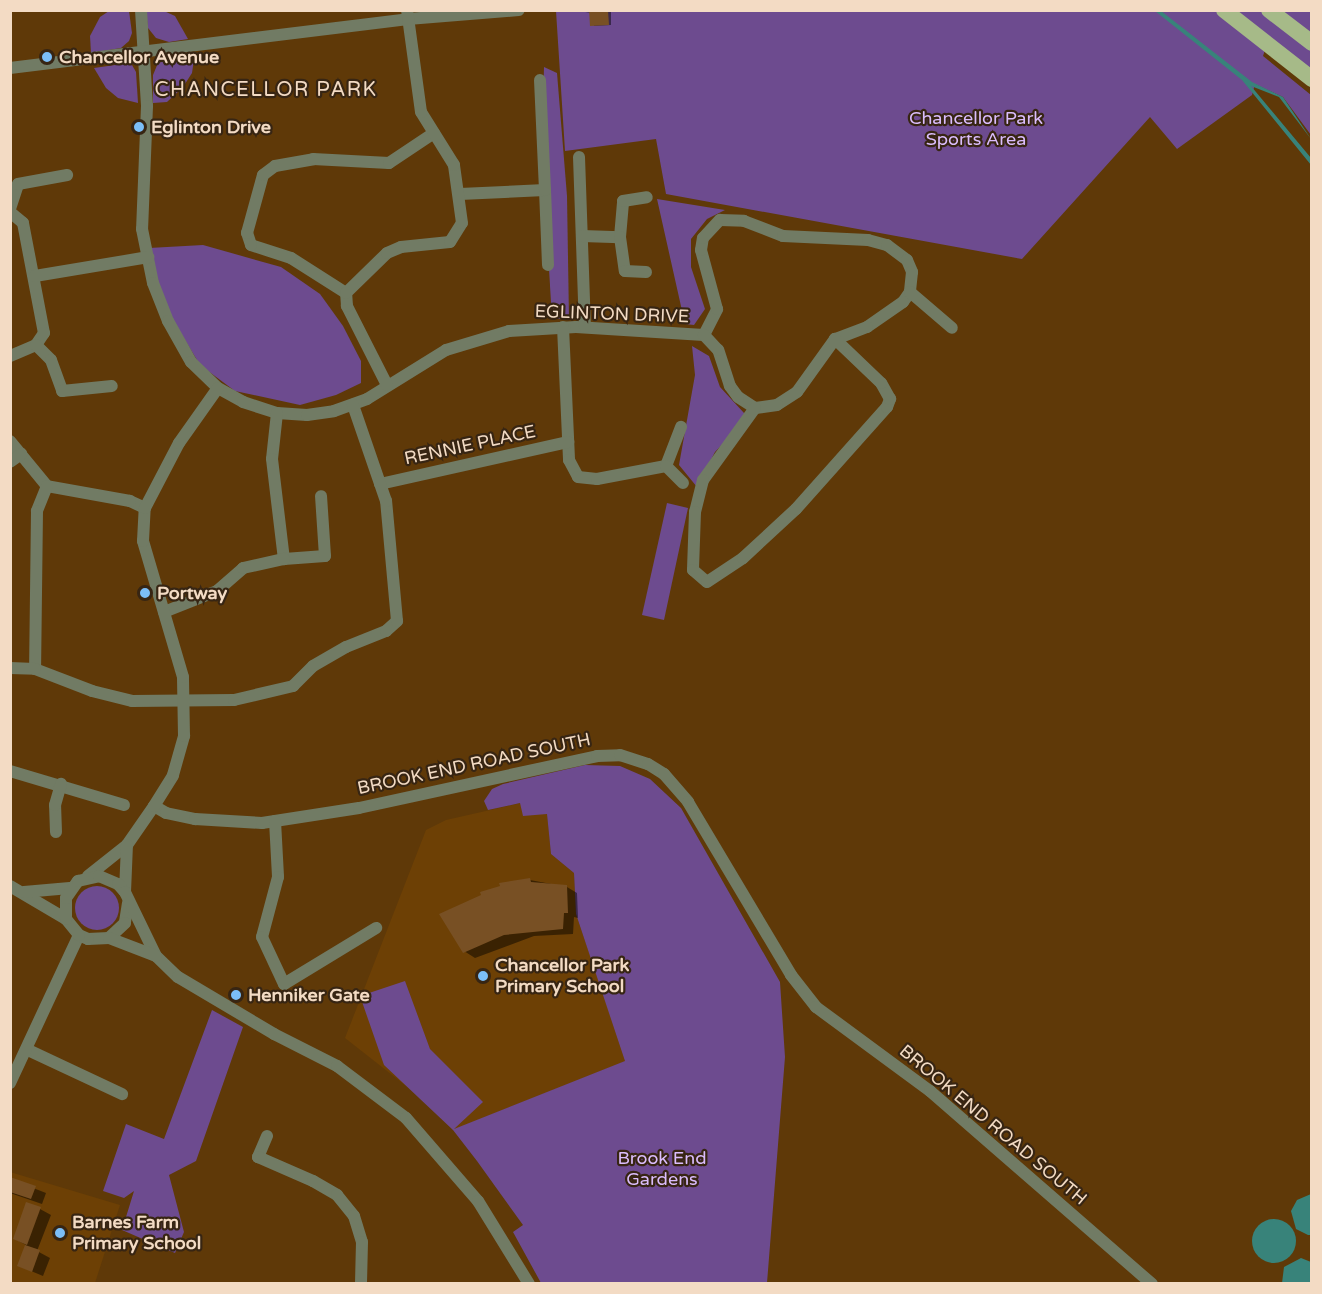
<!DOCTYPE html>
<style>
body{margin:0}
#map{position:relative;width:1322px;height:1294px;overflow:hidden;background:#5f3908;font-family:"Varela Round",sans-serif}
div>[style]{position:absolute}
[style*='--x']{left:calc(var(--x)*1px);top:calc(var(--y)*1px);width:calc(var(--w)*1px);rotate:calc(var(--a)*1deg)}
.built>*{inset:0;background:#6d4005}
.green>*{inset:0;background:#6d4b8f}
.round{border-radius:50%}
.water>*{inset:0;background:#38837a}
.shadow>*{inset:0;background:#0007}
.building>*{inset:0;background:#785024}
.minor>*{height:12px;margin:-6px;padding:0 6px;transform-origin:6px;border-radius:6px;background:#717b64}
.tertiary>*{height:12px;margin:-6px;padding:0 6px;transform-origin:6px;border-radius:6px;background:#717b64}
.trunk>*{height:16px;margin:-8px;padding:0 8px;transform-origin:8px;border-radius:8px;background:#a6ba88}
.dots>*{width:16px;height:16px;translate:-50% -50%;box-sizing:border-box;border:3px solid #372513;border-radius:50%}
span{translate:-50% -50%;white-space:nowrap;text-align:center;line-height:1.15;-webkit-text-stroke:4.5px #372513;paint-order:stroke}
.poi-label{font-size:18px;color:#f3dbc4;font-weight:700}
.left{translate:0 -50%;text-align:left}
.park-label{font-size:18px;color:#dbbdfd}
.street-label{font-size:18px;color:#f3dbc4}
.neighbourhood-label{font-size:20px;color:#f3dbc4;letter-spacing:1.5px}
.frame{position:absolute;inset:0;border:12px solid #f3dbc4;pointer-events:none}
</style>
<div id="map">
<div class="built">
<i style="clip-path:polygon(521px 803px,547px 813px,551px 854px,574px 873px,576px 914px,626px 1061px,453px 1130px,415px 1093px,345px 1038px,426px 830px,446px 820px)"></i>
<i style="clip-path:polygon(10px 1172px,120px 1205px,95px 1283px,11px 1283px)"></i>
</div>
<div class="green">
<i style="clip-path:polygon(109px 11px,129px 11px,132px 33px,129px 41px,121px 48px,91px 53px,90px 36px,100px 17px)"></i>
<i style="clip-path:polygon(146px 11px,164px 11px,175px 16px,188px 39px,169px 42px,156px 38px,148px 28px)"></i>
<i style="clip-path:polygon(556px 11px,1311px 11px,1311px 79px,1267px 44px,1263px 56px,1311px 95px,1311px 135px,1283px 97px,1255px 84px,1252px 95px,1177px 149px,1150px 117px,1022px 259px,666px 194px,656px 139px,565px 151px)"></i>
<i style="clip-path:polygon(195px 53px,192px 73px,183px 87px,167px 102px,153px 103px,153px 75px,158px 63px)"></i>
<i style="clip-path:polygon(122px 64px,132px 65px,136px 72px,138px 103px,118px 98px,106px 88px,94px 68px)"></i>
<i style="clip-path:polygon(544px 67px,557px 73px,567px 196px,569px 319px,552px 319px,542px 151px)"></i>
<i style="clip-path:polygon(657px 199px,725px 210px,707px 219px,691px 239px,691px 267px,705px 309px,694px 325px,685px 324px)"></i>
<i style="clip-path:polygon(203px 245px,281px 267px,320px 294px,343px 326px,361px 361px,361px 383px,336px 395px,300px 405px,235px 391px,200px 365px,165px 307px,149px 248px)"></i>
<i style="clip-path:polygon(692px 346px,709px 356px,720px 387px,744px 413px,744px 421px,715px 452px,697px 487px,679px 465px,695px 375px)"></i>
<i style="clip-path:polygon(667px 503px,688px 508px,664px 620px,642px 615px)"></i>
<i style="clip-path:polygon(585px 765px,620px 766px,650px 779px,681px 808px,780px 982px,785px 1057px,767px 1283px,541px 1283px,513px 1232px,523px 1225px,477px 1161px,453px 1130px,384px 1065px,360px 996px,405px 981px,430px 1049px,483px 1102px,454px 1129px,625px 1061px,576px 914px,574px 873px,551px 854px,547px 814px,523px 816px,520px 803px,488px 810px,484px 801px,492px 789px,503px 784px)"></i>
<i class="round" style="left:75px;top:886px;width:44px;height:44px"></i>
<i style="clip-path:polygon(212px 1010px,243px 1027px,196px 1161px,169px 1175px,184px 1232px,175px 1253px,122px 1230px,134px 1191px,124px 1198px,103px 1191px,126px 1124px,164px 1139px)"></i>
</div>
<div class="water">
<i style="clip-path:polygon(1155px 11px,1161px 11px,1252px 82px,1283px 97px,1311px 139px,1279px 97px,1251px 86px,1311px 158px,1311px 165px,1242px 80px)"></i>
<i style="clip-path:polygon(1311px 1194px,1311px 1235px,1308px 1235px,1296px 1229px,1291px 1211px,1297px 1200px)"></i>
<i class="round" style="left:1252px;top:1219px;width:44px;height:44px"></i>
<i style="clip-path:polygon(1301px 1258px,1311px 1262px,1311px 1283px,1282px 1283px,1284px 1267px)"></i>
</div>
<div class="shadow">
<i style="clip-path:polygon(574px 10px,626px 11px,611px 12px,611px 25px,594px 26px,591px 13px)"></i>
<i style="clip-path:polygon(530px 880px,567px 887px,577px 893px,578px 918px,574px 917px,573px 934px,534px 936px,475px 958px,464px 951px)"></i>
<i style="clip-path:polygon(10px 1179px,46px 1193px,42px 1204px,10px 1193px)"></i>
<i style="clip-path:polygon(40px 1209px,51px 1215px,37px 1251px,50px 1258px,43px 1276px,19px 1266px,26px 1245px,15px 1239px)"></i>
</div>
<div class="building">
<i style="clip-path:polygon(589px 10px,608px 10px,609px 25px,590px 26px)"></i>
<i style="clip-path:polygon(530px 878px,531px 882px,567px 885px,568px 913px,564px 913px,563px 929px,504px 935px,463px 953px,439px 914px,481px 895px,480px 892px,500px 886px,499px 883px)"></i>
<i style="clip-path:polygon(10px 1177px,36px 1186px,31px 1199px,10px 1192px)"></i>
<i style="clip-path:polygon(26px 1202px,41px 1207px,27px 1245px,13px 1239px)"></i>
<i style="clip-path:polygon(25px 1245px,40px 1250px,32px 1272px,17px 1266px)"></i>
</div>
<div class="minor">
<i style="--x:141;--y:10;--w:96;--a:86.4"></i>
<i style="--x:147;--y:106;--w:123;--a:92.3"></i>
<i style="--x:142;--y:229;--w:55;--a:78.5"></i>
<i style="--x:153;--y:283;--w:41;--a:68.5"></i>
<i style="--x:168;--y:321;--w:47;--a:60.7"></i>
<i style="--x:191;--y:362;--w:37;--a:44"></i>
<i style="--x:218;--y:388;--w:29;--a:29"></i>
<i style="--x:243;--y:402;--w:36;--a:18"></i>
<i style="--x:277;--y:413;--w:30;--a:4"></i>
<i style="--x:307;--y:415;--w:27;--a:-8"></i>
<i style="--x:334;--y:411;--w:35;--a:-20"></i>
<i style="--x:367;--y:399;--w:93;--a:-31.8"></i>
<i style="--x:446;--y:350;--w:66;--a:-16.8"></i>
<i style="--x:509;--y:331;--w:67;--a:-3.4"></i>
<i style="--x:576;--y:327;--w:128;--a:3.6"></i>
<i style="--x:704;--y:335;--w:29;--a:-63"></i>
<i style="--x:717;--y:309;--w:61;--a:-105.2"></i>
<i style="--x:701;--y:250;--w:12;--a:-81"></i>
<i style="--x:703;--y:238;--w:25;--a:-47"></i>
<i style="--x:720;--y:220;--w:24;--a:2"></i>
<i style="--x:744;--y:221;--w:42;--a:21"></i>
<i style="--x:783;--y:236;--w:85;--a:2.7"></i>
<i style="--x:868;--y:240;--w:20;--a:15"></i>
<i style="--x:887;--y:245;--w:25;--a:37"></i>
<i style="--x:907;--y:260;--w:13;--a:67"></i>
<i style="--x:912;--y:272;--w:20;--a:96"></i>
<i style="--x:910;--y:292;--w:12;--a:125"></i>
<i style="--x:903;--y:302;--w:44;--a:145.2"></i>
<i style="--x:867;--y:327;--w:34;--a:159"></i>
<i style="--x:835;--y:339;--w:65;--a:125.6"></i>
<i style="--x:797;--y:392;--w:24;--a:147"></i>
<i style="--x:777;--y:405;--w:22;--a:172"></i>
<i style="--x:755;--y:408;--w:20;--a:-147"></i>
<i style="--x:738;--y:397;--w:14;--a:-126"></i>
<i style="--x:730;--y:386;--w:38;--a:-108"></i>
<i style="--x:718;--y:350;--w:21;--a:-133"></i>
<i style="--x:10;--y:68;--w:401;--a:-7"></i>
<i style="--x:408;--y:19;--w:111;--a:-4.6"></i>
<i style="--x:579;--y:157;--w:170;--a:88"></i>
<i style="--x:545;--y:190;--w:75;--a:87.7"></i>
<i style="--x:460;--y:194;--w:85;--a:-2.7"></i>
<i style="--x:545;--y:190;--w:110;--a:-92.6"></i>
<i style="--x:10;--y:209;--w:26;--a:-72"></i>
<i style="--x:18;--y:184;--w:50;--a:-10.4"></i>
<i style="--x:10;--y:212;--w:17;--a:40"></i>
<i style="--x:23;--y:223;--w:112;--a:79.2"></i>
<i style="--x:44;--y:333;--w:14;--a:124"></i>
<i style="--x:36;--y:345;--w:28;--a:157"></i>
<i style="--x:582;--y:236;--w:38;--a:2"></i>
<i style="--x:620;--y:237;--w:36;--a:-85"></i>
<i style="--x:623;--y:201;--w:24;--a:-9"></i>
<i style="--x:620;--y:237;--w:34;--a:82"></i>
<i style="--x:625;--y:271;--w:21;--a:3"></i>
<i style="--x:35;--y:276;--w:115;--a:-9.5"></i>
<i style="--x:910;--y:292;--w:55;--a:40.6"></i>
<i style="--x:346;--y:293;--w:65;--a:-147.5"></i>
<i style="--x:291;--y:258;--w:42;--a:-162"></i>
<i style="--x:251;--y:245;--w:13;--a:-108"></i>
<i style="--x:247;--y:233;--w:60;--a:-74.6"></i>
<i style="--x:263;--y:175;--w:15;--a:-37"></i>
<i style="--x:275;--y:166;--w:39;--a:-10"></i>
<i style="--x:313;--y:159;--w:76;--a:3"></i>
<i style="--x:389;--y:163;--w:54;--a:-33.7"></i>
<i style="--x:563;--y:327;--w:133;--a:87.4"></i>
<i style="--x:569;--y:460;--w:19;--a:62"></i>
<i style="--x:578;--y:477;--w:19;--a:6"></i>
<i style="--x:597;--y:479;--w:70;--a:-10.7"></i>
<i style="--x:666;--y:466;--w:42;--a:-69"></i>
<i style="--x:36;--y:345;--w:21;--a:45"></i>
<i style="--x:51;--y:360;--w:33;--a:70"></i>
<i style="--x:62;--y:391;--w:50;--a:-5.7"></i>
<i style="--x:387;--y:385;--w:89;--a:-116.9"></i>
<i style="--x:347;--y:306;--w:13;--a:-94"></i>
<i style="--x:346;--y:293;--w:57;--a:-44.3"></i>
<i style="--x:387;--y:253;--w:15;--a:-23"></i>
<i style="--x:401;--y:247;--w:49;--a:-5.8"></i>
<i style="--x:450;--y:242;--w:22;--a:-58"></i>
<i style="--x:462;--y:223;--w:59;--a:-97.9"></i>
<i style="--x:454;--y:165;--w:62;--a:-121.9"></i>
<i style="--x:421;--y:112;--w:103;--a:-97.8"></i>
<i style="--x:755;--y:408;--w:89;--a:125.8"></i>
<i style="--x:703;--y:480;--w:33;--a:104"></i>
<i style="--x:695;--y:512;--w:58;--a:92"></i>
<i style="--x:693;--y:570;--w:18;--a:41"></i>
<i style="--x:707;--y:582;--w:43;--a:-33.7"></i>
<i style="--x:743;--y:558;--w:72;--a:-42.8"></i>
<i style="--x:796;--y:509;--w:137;--a:-48.3"></i>
<i style="--x:887;--y:407;--w:9;--a:-69"></i>
<i style="--x:890;--y:399;--w:18;--a:-119"></i>
<i style="--x:881;--y:383;--w:64;--a:-136.3"></i>
<i style="--x:277;--y:413;--w:46;--a:96.2"></i>
<i style="--x:272;--y:459;--w:101;--a:83.2"></i>
<i style="--x:284;--y:559;--w:41;--a:-4.2"></i>
<i style="--x:325;--y:556;--w:60;--a:-93.8"></i>
<i style="--x:10;--y:441;--w:58;--a:50.6"></i>
<i style="--x:10;--y:462;--w:14;--a:-36"></i>
<i style="--x:666;--y:466;--w:24;--a:45"></i>
<i style="--x:380;--y:484;--w:193;--a:-12.6"></i>
<i style="--x:145;--y:508;--w:17;--a:-155"></i>
<i style="--x:130;--y:501;--w:84;--a:-169.8"></i>
<i style="--x:47;--y:486;--w:27;--a:112"></i>
<i style="--x:37;--y:511;--w:158;--a:90.7"></i>
<i style="--x:35;--y:669;--w:61;--a:21.1"></i>
<i style="--x:92;--y:691;--w:41;--a:14"></i>
<i style="--x:132;--y:701;--w:102;--a:-0.6"></i>
<i style="--x:234;--y:700;--w:61;--a:-13.3"></i>
<i style="--x:293;--y:686;--w:28;--a:-45"></i>
<i style="--x:313;--y:666;--w:38;--a:-30"></i>
<i style="--x:346;--y:647;--w:43;--a:-21.8"></i>
<i style="--x:386;--y:631;--w:15;--a:-42"></i>
<i style="--x:397;--y:621;--w:121;--a:-95.2"></i>
<i style="--x:386;--y:501;--w:102;--a:-109"></i>
<i style="--x:164;--y:612;--w:57;--a:-21.6"></i>
<i style="--x:217;--y:591;--w:35;--a:-41"></i>
<i style="--x:243;--y:568;--w:42;--a:-12.4"></i>
<i style="--x:10;--y:668;--w:25;--a:2"></i>
<i style="--x:10;--y:771;--w:119;--a:16.6"></i>
<i style="--x:154;--y:806;--w:14;--a:30"></i>
<i style="--x:166;--y:813;--w:30;--a:12"></i>
<i style="--x:195;--y:819;--w:67;--a:3.4"></i>
<i style="--x:262;--y:823;--w:98;--a:-8.8"></i>
<i style="--x:359;--y:808;--w:244;--a:-12.3"></i>
<i style="--x:597;--y:756;--w:23;--a:-2"></i>
<i style="--x:620;--y:755;--w:29;--a:18"></i>
<i style="--x:648;--y:764;--w:19;--a:32"></i>
<i style="--x:664;--y:774;--w:37;--a:49"></i>
<i style="--x:688;--y:802;--w:201;--a:59.2"></i>
<i style="--x:791;--y:975;--w:41;--a:52"></i>
<i style="--x:816;--y:1007;--w:142;--a:36.4"></i>
<i style="--x:930;--y:1091;--w:294;--a:41"></i>
<i style="--x:275;--y:821;--w:56;--a:86.9"></i>
<i style="--x:278;--y:877;--w:62;--a:104.9"></i>
<i style="--x:262;--y:937;--w:52;--a:64.9"></i>
<i style="--x:284;--y:984;--w:108;--a:-31.3"></i>
<i style="--x:56;--y:832;--w:27;--a:-92"></i>
<i style="--x:55;--y:805;--w:22;--a:-74"></i>
<i style="--x:88;--y:876;--w:50;--a:-38.5"></i>
<i style="--x:127;--y:845;--w:47;--a:-55.3"></i>
<i style="--x:154;--y:806;--w:36;--a:-58"></i>
<i style="--x:173;--y:775;--w:41;--a:-74.2"></i>
<i style="--x:184;--y:736;--w:59;--a:-91"></i>
<i style="--x:183;--y:677;--w:142;--a:-106.4"></i>
<i style="--x:143;--y:541;--w:33;--a:-87"></i>
<i style="--x:145;--y:508;--w:73;--a:-62.4"></i>
<i style="--x:179;--y:443;--w:67;--a:-54.7"></i>
<i style="--x:125;--y:892;--w:47;--a:-87.6"></i>
<i style="--x:28;--y:1050;--w:104;--a:25.1"></i>
<i style="--x:10;--y:1083;--w:163;--a:-65"></i>
<i style="--x:267;--y:1136;--w:23;--a:113"></i>
<i style="--x:258;--y:1157;--w:60;--a:23.6"></i>
<i style="--x:313;--y:1181;--w:28;--a:30"></i>
<i style="--x:337;--y:1195;--w:27;--a:51"></i>
<i style="--x:354;--y:1216;--w:27;--a:73"></i>
<i style="--x:362;--y:1242;--w:42;--a:91.4"></i>
</div>
<div class="tertiary">
<i style="--x:10;--y:886;--w:65;--a:30.5"></i>
<i style="--x:24;--y:892;--w:46;--a:-5"></i>
<i style="--x:128;--y:903;--w:20;--a:99"></i>
<i style="--x:125;--y:923;--w:22;--a:137"></i>
<i style="--x:109;--y:938;--w:21;--a:177"></i>
<i style="--x:88;--y:939;--w:10;--a:-156"></i>
<i style="--x:79;--y:935;--w:21;--a:-129"></i>
<i style="--x:66;--y:919;--w:21;--a:-90"></i>
<i style="--x:66;--y:898;--w:21;--a:-55"></i>
<i style="--x:78;--y:881;--w:22;--a:-13"></i>
<i style="--x:99;--y:876;--w:21;--a:23"></i>
<i style="--x:118;--y:884;--w:11;--a:49"></i>
<i style="--x:125;--y:892;--w:71;--a:64.2"></i>
<i style="--x:156;--y:956;--w:30;--a:44"></i>
<i style="--x:178;--y:977;--w:112;--a:30.7"></i>
<i style="--x:274;--y:1034;--w:71;--a:26.9"></i>
<i style="--x:337;--y:1066;--w:86;--a:37"></i>
<i style="--x:406;--y:1118;--w:110;--a:49.1"></i>
<i style="--x:478;--y:1201;--w:97;--a:58.4"></i>
<i style="--x:109;--y:938;--w:50;--a:21"></i>
</div>
<div class="trunk">
<i style="--x:1224;--y:10;--w:112;--a:38.1"></i>
<i style="--x:1269;--y:10;--w:54;--a:37.5"></i>
</div>
<div class="dots">
<i style="left:47px;top:57px;background:#7bbef8"></i>
<i style="left:139px;top:127px;background:#7bbef8"></i>
<i style="left:145px;top:593px;background:#7bbef8"></i>
<i style="left:483px;top:976px;background:#7bbef8"></i>
<i style="left:236px;top:995px;background:#7bbef8"></i>
<i style="left:60px;top:1233px;background:#7bbef8"></i>
</div>
<div class="poi-label">
<span class="left" style="left:59px;top:57px">Chancellor Avenue</span>
<span class="left" style="left:151px;top:127px">Eglinton Drive</span>
<span class="left" style="left:157px;top:593px">Portway</span>
<span class="left" style="left:495px;top:976px">Chancellor Park<br>Primary School</span>
<span class="left" style="left:248px;top:995px">Henniker Gate</span>
<span class="left" style="left:72px;top:1233px">Barnes Farm<br>Primary School</span>
</div>
<div class="park-label">
<span style="left:976px;top:129px">Chancellor Park<br>Sports Area</span>
<span style="left:662px;top:1169px">Brook End<br>Gardens</span>
</div>
<div class="street-label">
<span style="left:612px;top:314px;rotate:2deg">EGLINTON DRIVE</span>
<span style="left:470px;top:445px;rotate:-12deg">RENNIE PLACE</span>
<span style="left:474px;top:764px;rotate:-12deg">BROOK END ROAD SOUTH</span>
<span style="left:993px;top:1125px;rotate:40deg">BROOK END ROAD SOUTH</span>
</div>
<div class="neighbourhood-label">
<span style="left:266px;top:90px">CHANCELLOR PARK</span>
</div>
<div class="frame"></div>
</div>
